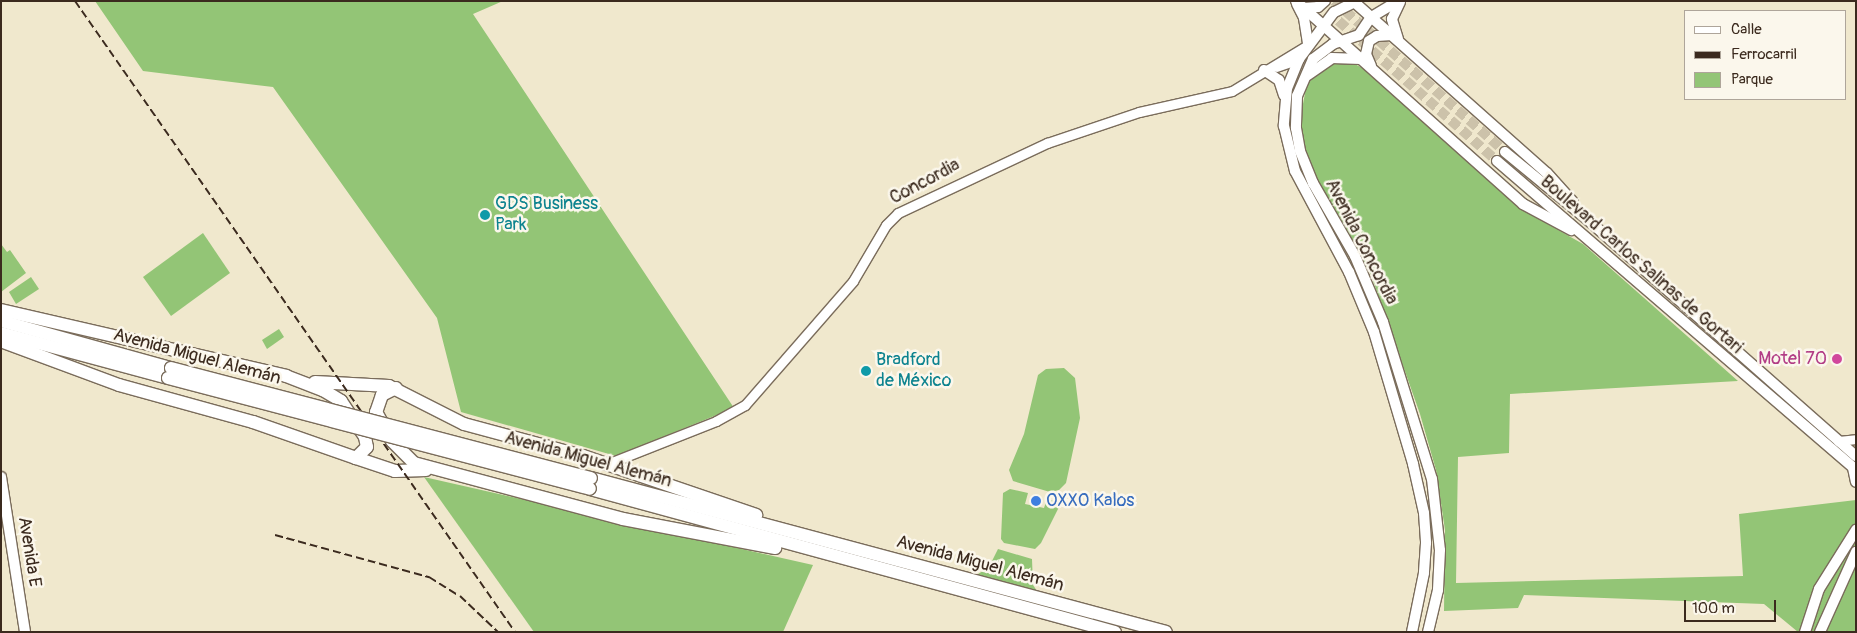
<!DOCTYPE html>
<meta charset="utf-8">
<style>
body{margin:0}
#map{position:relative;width:1857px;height:633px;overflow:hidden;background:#f0e8cd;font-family:Pangolin,sans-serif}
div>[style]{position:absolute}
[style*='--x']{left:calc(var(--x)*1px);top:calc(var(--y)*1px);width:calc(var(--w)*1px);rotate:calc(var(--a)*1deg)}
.green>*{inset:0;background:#93c576}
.major-tunnel>*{height:10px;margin-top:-5px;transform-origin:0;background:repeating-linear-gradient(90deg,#ccc2aa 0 10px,transparent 0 15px)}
.roads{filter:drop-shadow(1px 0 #7a6c5b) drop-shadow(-1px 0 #7a6c5b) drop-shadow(0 1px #7a6c5b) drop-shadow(0 -1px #7a6c5b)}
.minor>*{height:9px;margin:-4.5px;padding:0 4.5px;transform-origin:4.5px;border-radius:4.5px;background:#fff}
.major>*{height:10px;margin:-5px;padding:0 5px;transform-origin:5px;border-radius:5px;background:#fff}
.highway>*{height:12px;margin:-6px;padding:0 6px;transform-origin:6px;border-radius:6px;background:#fff}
.rail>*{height:2px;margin-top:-1px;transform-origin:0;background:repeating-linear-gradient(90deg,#3b2a1e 0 8px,transparent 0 12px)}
.bridges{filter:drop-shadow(1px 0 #7a6c5b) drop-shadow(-1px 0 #7a6c5b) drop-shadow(0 1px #7a6c5b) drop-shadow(0 -1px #7a6c5b)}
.highway-bridge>*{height:12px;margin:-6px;padding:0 6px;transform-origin:6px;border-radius:6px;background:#fff}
.dots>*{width:14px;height:14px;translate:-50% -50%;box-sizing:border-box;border:2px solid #fbf7ec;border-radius:50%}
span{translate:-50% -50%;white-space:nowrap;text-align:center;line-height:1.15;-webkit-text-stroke:5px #fbf7ec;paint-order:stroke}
.street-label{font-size:18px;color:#3b2a1e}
.culture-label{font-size:18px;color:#0d838f}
.left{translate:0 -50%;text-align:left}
.hotel-label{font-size:18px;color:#b23c85}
.right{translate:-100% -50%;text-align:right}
.shop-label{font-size:18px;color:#366cbe}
.frame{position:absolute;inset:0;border:2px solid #3b2a1e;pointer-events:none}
.legend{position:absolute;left:1684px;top:10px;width:162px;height:90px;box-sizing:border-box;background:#fbf7ec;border:1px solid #aea59a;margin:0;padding:6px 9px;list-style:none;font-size:15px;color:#3b2a1e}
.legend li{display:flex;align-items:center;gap:10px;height:25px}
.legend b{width:25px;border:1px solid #aea59a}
.scale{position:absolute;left:1684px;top:600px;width:92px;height:22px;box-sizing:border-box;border:2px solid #3b2a1e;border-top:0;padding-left:6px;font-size:15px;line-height:18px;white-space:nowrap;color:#3b2a1e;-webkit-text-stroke:4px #fbf7ec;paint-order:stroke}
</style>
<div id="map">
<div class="green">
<i style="clip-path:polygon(95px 1px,503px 1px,473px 14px,734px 408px,616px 456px,461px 412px,437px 318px,273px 87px,143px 71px)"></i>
<i style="clip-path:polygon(1334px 61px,1349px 61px,1372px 73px,1530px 214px,1583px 244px,1738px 381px,1510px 394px,1509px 453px,1458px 457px,1456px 583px,1743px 576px,1739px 514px,1856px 500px,1856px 632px,1798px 632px,1764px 604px,1524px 595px,1518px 608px,1444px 611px,1445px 530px,1436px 470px,1420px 414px,1371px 275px,1317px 179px,1302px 142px,1299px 125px,1306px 88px,1313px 75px)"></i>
<i style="clip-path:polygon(203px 233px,230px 273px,171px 316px,143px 277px)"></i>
<i style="clip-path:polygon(1px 244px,7px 252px,10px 250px,26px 273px,1px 292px)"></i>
<i style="clip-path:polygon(31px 277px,39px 289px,16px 304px,9px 292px)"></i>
<i style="clip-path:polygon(279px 329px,284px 337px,267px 349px,262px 340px)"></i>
<i style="clip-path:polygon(1064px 368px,1075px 378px,1080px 418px,1066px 483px,1059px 490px,1050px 492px,1013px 481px,1009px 470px,1024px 434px,1038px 375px,1046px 369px)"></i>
<i style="clip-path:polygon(424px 477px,813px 565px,783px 632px,534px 632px)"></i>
<i style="clip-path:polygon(1010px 489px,1028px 493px,1025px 504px,1044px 508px,1047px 499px,1061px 503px,1041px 543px,1035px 549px,1004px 543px,1001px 539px,1003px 493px)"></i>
<i style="clip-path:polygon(998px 549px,1032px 559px,1033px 585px,1039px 594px,975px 576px,989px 567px)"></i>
</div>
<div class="major-tunnel">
<i style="--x:1316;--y:1;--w:242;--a:41.5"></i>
<i style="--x:1334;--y:1;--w:228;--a:41.4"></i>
</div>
<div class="roads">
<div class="minor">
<i style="--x:1276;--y:67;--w:24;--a:-19"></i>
<i style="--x:1838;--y:441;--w:18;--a:-6"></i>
<i style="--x:607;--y:464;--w:117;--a:-21.5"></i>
<i style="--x:716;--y:421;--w:33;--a:-29"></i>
<i style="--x:745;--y:405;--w:164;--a:-48.9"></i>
<i style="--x:853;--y:281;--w:65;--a:-59.5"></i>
<i style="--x:886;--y:225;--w:17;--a:-45"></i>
<i style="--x:898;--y:213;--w:165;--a:-25.2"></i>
<i style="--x:1047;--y:143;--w:97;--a:-18.6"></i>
<i style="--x:1139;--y:112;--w:95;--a:-12.7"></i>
<i style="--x:1232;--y:91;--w:87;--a:-31.3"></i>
</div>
<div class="major">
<i style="--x:1296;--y:1;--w:305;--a:41.8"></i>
<i style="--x:1523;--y:204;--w:55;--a:28.4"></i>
<i style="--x:1353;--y:1;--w:259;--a:41.6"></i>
<i style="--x:1547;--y:173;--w:39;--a:48"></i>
<i style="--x:1357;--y:1;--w:25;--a:154"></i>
<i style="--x:1334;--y:12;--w:59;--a:126.7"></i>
<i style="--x:1299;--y:59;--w:31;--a:112"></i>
<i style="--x:1287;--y:88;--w:38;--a:95"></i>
<i style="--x:1284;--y:126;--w:46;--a:76.3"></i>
<i style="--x:1295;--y:171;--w:115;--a:61.9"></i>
<i style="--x:1349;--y:272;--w:65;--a:67.4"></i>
<i style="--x:1374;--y:332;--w:138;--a:73.5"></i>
<i style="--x:1413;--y:464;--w:50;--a:77.3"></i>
<i style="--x:1424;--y:513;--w:30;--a:86"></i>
<i style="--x:1426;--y:543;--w:30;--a:94"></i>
<i style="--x:1424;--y:573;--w:60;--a:101.5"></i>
<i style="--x:1398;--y:1;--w:31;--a:149"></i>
<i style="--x:1371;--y:17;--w:22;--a:124"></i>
<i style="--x:1359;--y:35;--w:28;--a:161"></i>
<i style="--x:1333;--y:44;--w:25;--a:143"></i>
<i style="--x:1313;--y:59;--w:40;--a:113.4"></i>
<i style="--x:1297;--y:96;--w:32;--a:92"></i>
<i style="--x:1296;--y:128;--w:23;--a:80"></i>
<i style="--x:1300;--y:151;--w:35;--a:68"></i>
<i style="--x:1313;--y:183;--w:84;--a:60.1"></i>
<i style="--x:1355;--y:256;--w:72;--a:67"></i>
<i style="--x:1383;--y:322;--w:164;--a:72.7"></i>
<i style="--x:1432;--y:479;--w:71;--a:83.6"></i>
<i style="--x:1440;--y:550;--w:40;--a:92.9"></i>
<i style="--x:1438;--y:590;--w:43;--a:103.4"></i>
<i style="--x:1297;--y:4;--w:16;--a:63"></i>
<i style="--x:1304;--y:18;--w:26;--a:81"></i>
<i style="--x:1304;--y:8;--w:14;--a:-4"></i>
<i style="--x:1318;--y:7;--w:9;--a:-41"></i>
<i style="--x:1398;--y:39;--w:21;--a:-107"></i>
<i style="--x:1392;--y:19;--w:19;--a:-65"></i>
<i style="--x:1371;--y:66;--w:13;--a:-113"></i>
<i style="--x:1366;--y:54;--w:13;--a:-77"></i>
<i style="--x:1369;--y:41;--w:9;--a:-32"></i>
<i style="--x:1377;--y:36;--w:15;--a:-4"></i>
<i style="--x:1264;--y:70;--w:18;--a:34"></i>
<i style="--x:1279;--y:80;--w:16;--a:72"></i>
<i style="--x:1308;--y:75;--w:29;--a:-35"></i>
<i style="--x:1332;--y:58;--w:29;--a:2"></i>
<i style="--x:1505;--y:152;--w:107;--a:39.3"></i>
<i style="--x:1588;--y:220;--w:357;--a:41.4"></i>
<i style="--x:1497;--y:161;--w:474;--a:40.7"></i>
<i style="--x:1853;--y:468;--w:14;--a:78"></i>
<i style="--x:1;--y:477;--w:157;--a:81.2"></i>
<i style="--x:1805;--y:632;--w:45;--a:-72"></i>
<i style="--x:1819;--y:589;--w:70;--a:-57.9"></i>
<i style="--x:1820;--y:632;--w:88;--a:-65.8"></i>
</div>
<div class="highway">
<i style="--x:1;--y:310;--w:293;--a:13"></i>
<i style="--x:286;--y:376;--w:40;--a:21"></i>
<i style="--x:323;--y:390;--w:21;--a:31"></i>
<i style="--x:341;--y:401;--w:43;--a:56.3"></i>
<i style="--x:365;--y:437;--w:10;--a:79"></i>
<i style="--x:367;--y:447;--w:16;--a:135"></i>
<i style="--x:356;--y:458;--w:109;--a:-160.7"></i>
<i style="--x:253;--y:422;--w:139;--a:-164.6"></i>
<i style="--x:119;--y:385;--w:126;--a:-159.6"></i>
<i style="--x:1;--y:321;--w:176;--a:15.5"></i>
<i style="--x:1;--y:333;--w:173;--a:15.1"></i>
<i style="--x:315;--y:382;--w:74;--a:3.1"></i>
<i style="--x:389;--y:386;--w:84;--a:26.9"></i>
<i style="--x:464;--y:424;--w:123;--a:15.1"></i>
<i style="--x:583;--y:456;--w:183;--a:18.8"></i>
<i style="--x:396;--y:388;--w:16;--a:153"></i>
<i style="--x:382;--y:395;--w:18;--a:109"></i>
<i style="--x:376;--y:412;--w:33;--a:61"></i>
<i style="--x:392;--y:441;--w:31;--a:45"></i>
<i style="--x:414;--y:463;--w:216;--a:15"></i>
<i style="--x:623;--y:519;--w:155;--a:10.8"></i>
<i style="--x:356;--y:458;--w:41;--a:18.4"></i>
<i style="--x:395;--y:471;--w:31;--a:-2"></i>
<i style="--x:591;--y:478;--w:595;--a:14.99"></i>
<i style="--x:590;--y:489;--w:544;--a:15.24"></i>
</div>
</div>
<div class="rail">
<i style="--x:75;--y:1;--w:769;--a:55.11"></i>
<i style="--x:275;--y:535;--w:160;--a:15.3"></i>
<i style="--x:429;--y:577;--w:36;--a:32"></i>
<i style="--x:460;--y:596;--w:52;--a:43.5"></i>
</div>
<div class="bridges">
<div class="highway-bridge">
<i style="--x:171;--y:368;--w:434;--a:14.7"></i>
<i style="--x:168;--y:378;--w:436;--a:14.7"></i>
</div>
</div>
<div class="dots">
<i style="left:485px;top:215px;background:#0f9aa8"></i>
<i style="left:1837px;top:359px;background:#d1479c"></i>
<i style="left:866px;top:371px;background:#0f9aa8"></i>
<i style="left:1036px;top:501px;background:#3f7fe0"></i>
</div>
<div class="street-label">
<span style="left:925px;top:182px;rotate:-28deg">Concordia</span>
<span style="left:1361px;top:242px;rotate:63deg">Avenida Concordia</span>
<span style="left:1641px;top:265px;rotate:41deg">Boulevard Carlos Salinas de Gortari</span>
<span style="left:197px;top:357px;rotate:15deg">Avenida Miguel Alemán</span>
<span style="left:588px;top:460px;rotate:15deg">Avenida Miguel Alemán</span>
<span style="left:29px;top:552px;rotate:81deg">Avenida E</span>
<span style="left:980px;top:564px;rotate:15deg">Avenida Miguel Alemán</span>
</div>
<div class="culture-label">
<span class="left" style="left:495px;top:215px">GDS Business<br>Park</span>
<span class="left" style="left:876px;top:371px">Bradford<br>de México</span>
</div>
<div class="hotel-label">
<span class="right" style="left:1827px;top:359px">Motel 70</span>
</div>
<div class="shop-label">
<span class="left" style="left:1046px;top:501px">OXXO Kalos</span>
</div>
<div class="frame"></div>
<ul class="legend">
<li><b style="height:6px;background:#fff"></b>Calle</li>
<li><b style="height:6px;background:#3b2a1e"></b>Ferrocarril</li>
<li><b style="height:14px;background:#93c576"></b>Parque</li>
</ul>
<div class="scale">100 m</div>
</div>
